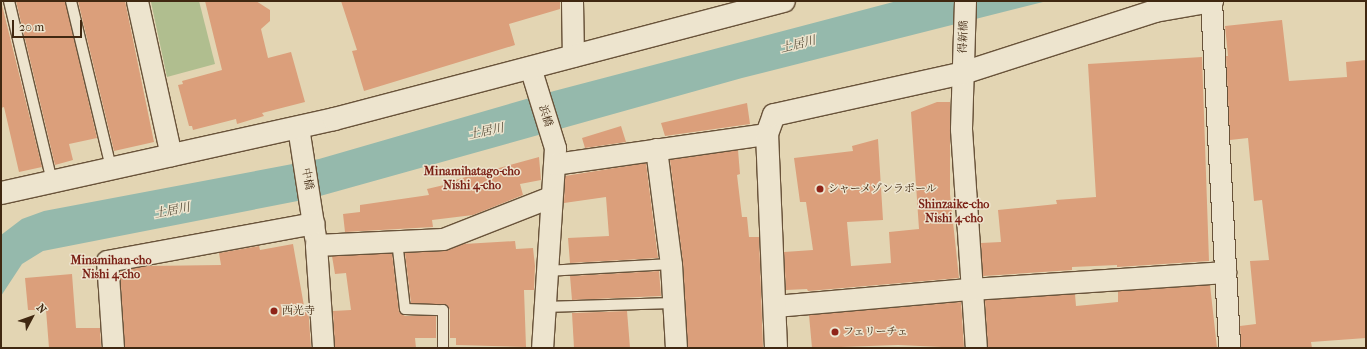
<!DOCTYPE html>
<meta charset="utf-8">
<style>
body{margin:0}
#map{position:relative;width:1367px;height:349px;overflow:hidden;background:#e3d5b3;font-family:"IM FELL French Canon","Noto Serif JP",serif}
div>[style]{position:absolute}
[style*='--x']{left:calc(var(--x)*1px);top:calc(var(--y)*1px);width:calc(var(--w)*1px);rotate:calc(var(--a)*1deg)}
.green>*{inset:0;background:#b0be8f}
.water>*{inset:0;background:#95b9ac}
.building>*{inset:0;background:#db9f7b}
.roads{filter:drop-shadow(1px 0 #69533a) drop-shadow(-1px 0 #69533a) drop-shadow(0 1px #69533a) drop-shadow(0 -1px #69533a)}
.service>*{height:10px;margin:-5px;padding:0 5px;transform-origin:5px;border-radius:5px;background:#ede4ce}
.minor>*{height:21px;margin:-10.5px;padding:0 10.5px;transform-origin:10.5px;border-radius:10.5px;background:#ede4ce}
.tertiary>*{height:22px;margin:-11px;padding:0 11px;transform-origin:11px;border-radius:11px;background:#ede4ce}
.dots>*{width:11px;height:11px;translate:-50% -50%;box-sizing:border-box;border:2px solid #ede4ce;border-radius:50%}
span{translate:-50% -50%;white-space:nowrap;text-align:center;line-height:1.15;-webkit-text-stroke:3px #ede4ce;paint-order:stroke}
.street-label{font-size:11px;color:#402811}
.poi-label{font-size:11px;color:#402811}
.left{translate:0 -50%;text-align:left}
.water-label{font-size:12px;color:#554c38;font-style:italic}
.neighbourhood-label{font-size:12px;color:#7a1f14;font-weight:700}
.frame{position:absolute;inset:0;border:2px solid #402811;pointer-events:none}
.north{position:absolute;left:12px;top:297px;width:40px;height:40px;-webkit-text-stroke:3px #ede4ce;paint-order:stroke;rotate:49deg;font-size:11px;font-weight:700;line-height:16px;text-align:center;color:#402811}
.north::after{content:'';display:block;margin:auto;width:14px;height:18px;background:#402811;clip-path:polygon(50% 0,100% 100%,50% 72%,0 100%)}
.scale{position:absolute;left:12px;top:20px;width:70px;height:18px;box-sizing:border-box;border:2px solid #402811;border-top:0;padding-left:5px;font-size:12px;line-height:14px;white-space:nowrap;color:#402811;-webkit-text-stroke:3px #ede4ce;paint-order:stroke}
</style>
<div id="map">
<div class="green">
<i style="clip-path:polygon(199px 1px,215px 64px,167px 77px,151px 2px)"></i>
</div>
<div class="water">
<i style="clip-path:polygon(897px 1px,1047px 1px,742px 78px,313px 198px,43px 251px,22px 264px,1px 296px,1px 235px,22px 219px,44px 211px,319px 159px,554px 91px)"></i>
</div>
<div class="building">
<i style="clip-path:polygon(1px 1px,42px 167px,19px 172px,4px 107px,1px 108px)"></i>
<i style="clip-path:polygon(16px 1px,65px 1px,97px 138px,69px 144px,73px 160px,55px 165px)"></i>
<i style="clip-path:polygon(78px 1px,125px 1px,154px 142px,114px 151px)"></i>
<i style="clip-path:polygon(205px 1px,256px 1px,270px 10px,270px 21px,261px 29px,268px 58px,291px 52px,305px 102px,262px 113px,264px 116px,237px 124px,236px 119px,193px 130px,192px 126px,189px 126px,178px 85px,183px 84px,182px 81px,222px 70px)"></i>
<i style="clip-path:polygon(341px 1px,560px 1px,560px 9px,509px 24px,515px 45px,364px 91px,352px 51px,357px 50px)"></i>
<i style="clip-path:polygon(1282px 20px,1289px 81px,1347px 77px,1346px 62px,1366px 60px,1366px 338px,1311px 342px,1312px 348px,1241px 348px,1240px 326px,1256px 324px,1250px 261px,1269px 260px,1262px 200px,1254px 201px,1248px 138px,1230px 140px,1226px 56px,1228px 56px,1225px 26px)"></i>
<i style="clip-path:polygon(1202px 57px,1209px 261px,1117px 267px,1117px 265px,1072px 267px,1072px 270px,983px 276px,981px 243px,1001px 242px,998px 210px,1057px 204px,1056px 200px,1096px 197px,1088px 64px)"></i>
<i style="clip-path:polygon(937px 102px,950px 102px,950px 194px,959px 278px,808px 291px,807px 289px,786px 290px,784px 252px,813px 250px,806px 202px,800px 202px,794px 158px,853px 151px,852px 146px,878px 139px,883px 220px,847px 222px,851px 266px,891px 263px,889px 232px,919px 229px,911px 112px)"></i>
<i style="clip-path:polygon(747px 103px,750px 124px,665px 136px,661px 123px)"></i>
<i style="clip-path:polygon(621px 126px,626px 142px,585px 148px,582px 138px)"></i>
<i style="clip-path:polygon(738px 150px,740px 174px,737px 175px,742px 217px,747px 217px,749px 237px,759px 237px,763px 348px,688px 348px,683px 262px,670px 160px)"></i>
<i style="clip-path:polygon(539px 157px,541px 180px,520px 184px,523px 195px,473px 215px,432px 220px,433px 227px,345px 232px,343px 214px,360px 212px,360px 205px,429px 195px,427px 189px,444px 185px,444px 183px)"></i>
<i style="clip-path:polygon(646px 163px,658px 258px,570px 263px,568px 238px,609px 236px,606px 197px,564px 203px,565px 176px)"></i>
<i style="clip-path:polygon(515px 241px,516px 249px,533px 248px,535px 266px,534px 290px,524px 290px,526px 347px,456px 345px,456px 338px,450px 338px,450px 310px,447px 305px,411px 303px,405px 253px,444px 251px,464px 244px)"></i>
<i style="clip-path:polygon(293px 244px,304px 306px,308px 306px,311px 348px,125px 348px,120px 271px,148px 266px,221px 265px,219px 253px,259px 246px,260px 250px)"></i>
<i style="clip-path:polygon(392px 253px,399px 312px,405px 316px,436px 316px,436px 338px,415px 338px,416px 348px,335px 348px,333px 311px,351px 310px,346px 273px,335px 274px,332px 256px)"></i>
<i style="clip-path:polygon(659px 271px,661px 296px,572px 300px,570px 276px)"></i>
<i style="clip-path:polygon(72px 274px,76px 328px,100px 328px,101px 348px,49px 348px,46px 310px,28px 310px,25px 278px)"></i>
<i style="clip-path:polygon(1210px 285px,1217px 348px,988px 348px,985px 300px,1075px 294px,1076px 306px,1118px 302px,1118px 291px)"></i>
<i style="clip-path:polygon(961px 302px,964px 348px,898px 345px,812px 348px,809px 315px)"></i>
<i style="clip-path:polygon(627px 311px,630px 348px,574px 348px,572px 313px)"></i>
</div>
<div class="roads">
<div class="service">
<i style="--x:9;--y:1;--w:186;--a:76.6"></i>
<i style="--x:71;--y:1;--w:172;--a:76.5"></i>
<i style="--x:397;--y:241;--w:68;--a:83.3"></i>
<i style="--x:405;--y:309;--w:38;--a:2"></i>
<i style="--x:443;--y:310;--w:38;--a:90"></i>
<i style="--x:546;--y:271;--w:125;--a:-3.2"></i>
<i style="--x:544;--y:307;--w:129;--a:-1.8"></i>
</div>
<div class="minor">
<i style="--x:137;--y:1;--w:158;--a:77.6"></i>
<i style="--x:572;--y:1;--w:55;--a:89"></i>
<i style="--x:965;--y:1;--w:128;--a:91.8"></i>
<i style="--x:961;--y:129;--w:220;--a:86.1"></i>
<i style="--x:1211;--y:1;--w:347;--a:87"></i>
<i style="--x:530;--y:67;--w:85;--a:72.8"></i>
<i style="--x:555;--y:148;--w:200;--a:93.7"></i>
<i style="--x:298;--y:127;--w:111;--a:81.2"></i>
<i style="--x:656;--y:149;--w:116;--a:82.6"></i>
<i style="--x:671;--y:264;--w:84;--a:86.6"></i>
<i style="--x:555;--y:164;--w:214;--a:-8.1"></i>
<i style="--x:775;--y:306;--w:197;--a:-5"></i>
<i style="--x:971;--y:289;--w:255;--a:-3.8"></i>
<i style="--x:113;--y:348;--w:87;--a:-93.9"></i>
<i style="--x:107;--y:261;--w:210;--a:-10.4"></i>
<i style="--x:323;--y:348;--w:103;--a:-93.9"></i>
<i style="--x:316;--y:245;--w:127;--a:-2.7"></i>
<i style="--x:443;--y:239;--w:115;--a:-21.4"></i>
</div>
<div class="tertiary">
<i style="--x:1;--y:193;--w:341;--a:-12.5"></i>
<i style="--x:334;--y:119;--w:465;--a:-14.7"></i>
<i style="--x:776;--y:348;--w:214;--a:-92.4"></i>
<i style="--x:767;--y:134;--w:20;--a:-70"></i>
<i style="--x:774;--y:115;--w:194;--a:-12.5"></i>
<i style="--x:963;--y:73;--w:202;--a:-17.9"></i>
<i style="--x:1155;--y:11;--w:58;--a:-10"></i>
</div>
</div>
<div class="dots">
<i style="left:820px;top:189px;background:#8f2418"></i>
<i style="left:274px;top:311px;background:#8f2418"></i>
<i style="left:835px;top:332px;background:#8f2418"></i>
</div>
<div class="street-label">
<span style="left:964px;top:37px;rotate:-88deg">得新橋</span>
<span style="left:545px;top:116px;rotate:73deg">浜橋</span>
<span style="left:307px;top:179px;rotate:79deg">中橋</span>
</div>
<div class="poi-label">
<span class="left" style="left:828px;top:189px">シャーメゾンラポール</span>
<span class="left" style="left:282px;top:311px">西光寺</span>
<span class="left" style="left:843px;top:332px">フェリーチェ</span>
</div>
<div class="water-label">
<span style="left:798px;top:45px;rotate:-14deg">土居川</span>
<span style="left:486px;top:132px;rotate:-12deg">土居川</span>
<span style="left:172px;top:211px;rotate:-11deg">土居川</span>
</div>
<div class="neighbourhood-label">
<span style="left:472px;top:179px">Minamihatago-cho<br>Nishi 4-cho</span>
<span style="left:954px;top:212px">Shinzaike-cho<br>Nishi 4-cho</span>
<span style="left:111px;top:268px">Minamihan-cho<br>Nishi 4-cho</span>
</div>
<div class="frame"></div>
<div class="north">N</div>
<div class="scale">20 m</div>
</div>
